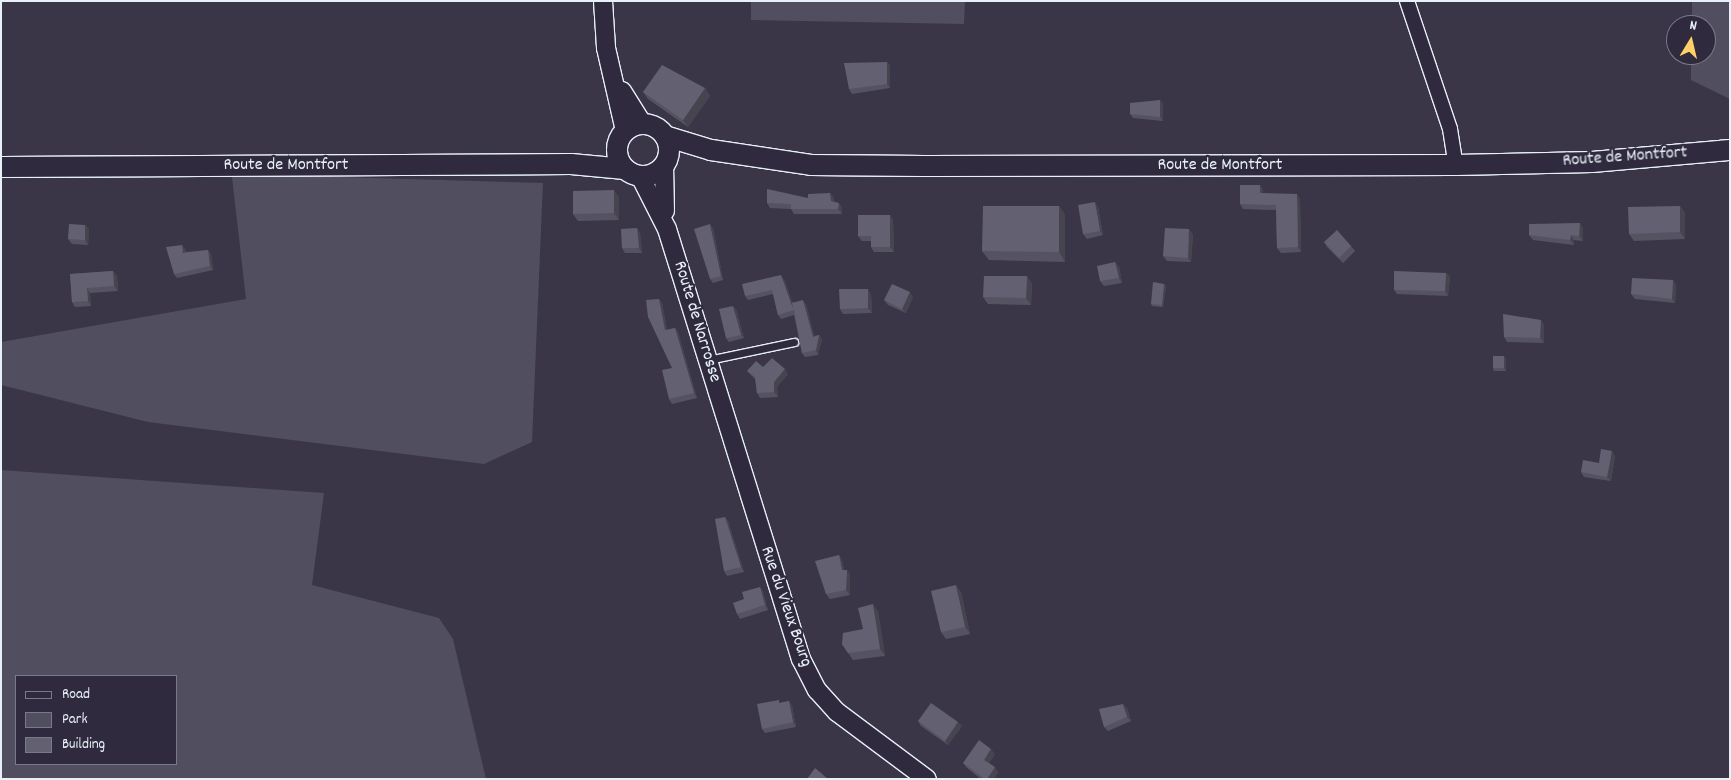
<!DOCTYPE html>
<style>
body{margin:0}
#map{position:relative;width:1731px;height:780px;overflow:hidden;background:#3a3648;font-family:Dekko,sans-serif}
div>[style]{position:absolute}
[style*='--x']{left:calc(var(--x)*1px);top:calc(var(--y)*1px);width:calc(var(--w)*1px);rotate:calc(var(--a)*1deg)}
.green>*{inset:0;background:#504e5f}
.roads{filter:drop-shadow(1px 0 #e8f1f8) drop-shadow(-1px 0 #e8f1f8) drop-shadow(0 1px #e8f1f8) drop-shadow(0 -1px #e8f1f8)}
.service>*{height:7px;margin:-3.5px;padding:0 3.5px;transform-origin:3.5px;border-radius:3.5px;background:#2f2a3d}
.minor>*{height:14px;margin:-7px;padding:0 7px;transform-origin:7px;border-radius:7px;background:#2f2a3d}
.tertiary>*{height:18px;margin:-9px;padding:0 9px;transform-origin:9px;border-radius:9px;background:#2f2a3d}
.secondary>*{height:20px;margin:-10px;padding:0 10px;transform-origin:10px;border-radius:10px;background:#2f2a3d}
.secondary>.ring{margin:-10px;padding:0;box-sizing:content-box;background:none;border:20px solid #2f2a3d;border-radius:50%}
.wall>*{inset:0;background:#555361}
.shaded-wall>*{inset:0;background:#45444f}
.building>*{inset:0;background:#636171}
span{translate:-50% -50%;white-space:nowrap;text-align:center;line-height:1.15;-webkit-text-stroke:4.5px #2f2a3d;paint-order:stroke}
.street-label{font-size:18px;color:#e8f1f8}
.frame{position:absolute;inset:0;border:2px solid #e8f1f8;pointer-events:none}
.legend{position:absolute;left:15px;top:675px;width:162px;height:90px;box-sizing:border-box;background:#2f2a3d;border:1px solid #797a88;margin:0;padding:6px 9px;list-style:none;font-size:15px;color:#e8f1f8}
.legend li{display:flex;align-items:center;gap:10px;height:25px}
.legend b{width:25px;border:1px solid #797a88}
.north{position:absolute;left:1666px;top:15px;width:50px;height:50px;box-sizing:border-box;background:#2f2a3d;border:1px solid #797a88;border-radius:50%;rotate:9deg;font-size:14px;font-weight:700;line-height:20px;text-align:center;color:#e8f1f8}
.north::after{content:'';display:block;margin:auto;width:18px;height:22px;background:#ffd166;clip-path:polygon(50% 0,100% 100%,50% 72%,0 100%)}
</style>
<div id="map">
<div class="green">
<i style="clip-path:polygon(751px 1px,965px 1px,964px 24px,751px 20px)"></i>
<i style="clip-path:polygon(1692px 1px,1730px 1px,1730px 99px,1691px 80px,1691px 55px,1706px 55px,1706px 25px,1692px 25px)"></i>
<i style="clip-path:polygon(236px 174px,543px 183px,532px 442px,484px 464px,148px 422px,1px 385px,1px 342px,246px 299px,232px 177px)"></i>
<i style="clip-path:polygon(evenodd,1px 470px,324px 493px,312px 585px,439px 618px,453px 639px,486px 779px,1px 779px,1px 470px,16px 676px,176px 676px,176px 764px,16px 764px,16px 676px)"></i>
</div>
<div class="roads">
<div class="service">
<i style="--x:708;--y:360;--w:88;--a:-11.8"></i>
</div>
<div class="minor">
<i style="--x:1407;--y:1;--w:135;--a:71.4"></i>
<i style="--x:1450;--y:129;--w:36;--a:81"></i>
</div>
<div class="tertiary">
<i style="--x:603;--y:1;--w:47;--a:86.3"></i>
<i style="--x:606;--y:48;--w:85;--a:77.1"></i>
<i style="--x:622;--y:91;--w:39;--a:58"></i>
<i style="--x:664;--y:165;--w:46;--a:88.8"></i>
<i style="--x:640;--y:176;--w:59;--a:63"></i>
<i style="--x:667;--y:229;--w:450;--a:72.7"></i>
<i style="--x:801;--y:659;--w:35;--a:63"></i>
<i style="--x:817;--y:690;--w:30;--a:48"></i>
<i style="--x:837;--y:712;--w:112;--a:36.7"></i>
</div>
<div class="secondary">
<i class="ring" style="left:617px;top:124px;width:32px;height:32px"></i>
<i style="--x:665;--y:136;--w:48;--a:16.9"></i>
<i style="--x:711;--y:150;--w:101;--a:8.5"></i>
<i style="--x:811;--y:165;--w:113;--a:0.5"></i>
<i style="--x:924;--y:166;--w:532;--a:-0.11"></i>
<i style="--x:1456;--y:165;--w:136;--a:-1.3"></i>
<i style="--x:1592;--y:162;--w:139;--a:-5"></i>
<i style="--x:1;--y:167;--w:570;--a:-0.3"></i>
<i style="--x:571;--y:164;--w:54;--a:5.3"></i>
</div>
</div>
<div class="wall">
<i style="clip-path:polygon(887px 62px,890px 66px,890px 88px,852px 94px,849px 89px)"></i>
<i style="clip-path:polygon(705px 88px,710px 96px,688px 127px,648px 99px,643px 92px)"></i>
<i style="clip-path:polygon(1160px 100px,1163px 104px,1163px 121px,1133px 118px,1130px 114px)"></i>
<i style="clip-path:polygon(1260px 185px,1263px 190px,1263px 193px,1300px 199px,1301px 252px,1281px 253px,1277px 248px,1276px 210px,1243px 209px,1240px 204px)"></i>
<i style="clip-path:polygon(830px 193px,834px 198px,834px 202px,842px 207px,842px 214px,794px 214px,791px 209px,770px 208px,767px 203px,808px 198px)"></i>
<i style="clip-path:polygon(619px 197px,619px 220px,578px 221px,573px 214px)"></i>
<i style="clip-path:polygon(1059px 206px,1065px 215px,1065px 262px,989px 260px,982px 251px)"></i>
<i style="clip-path:polygon(1680px 206px,1685px 213px,1685px 239px,1634px 241px,1629px 234px)"></i>
<i style="clip-path:polygon(1098px 207px,1103px 235px,1087px 239px,1083px 234px)"></i>
<i style="clip-path:polygon(890px 215px,893px 220px,894px 252px,874px 252px,871px 247px,871px 241px,862px 241px,858px 236px)"></i>
<i style="clip-path:polygon(85px 225px,89px 229px,88px 245px,72px 244px,68px 239px)"></i>
<i style="clip-path:polygon(637px 228px,640px 233px,642px 253px,625px 253px,622px 248px)"></i>
<i style="clip-path:polygon(713px 228px,723px 280px,713px 283px,710px 279px)"></i>
<i style="clip-path:polygon(1583px 228px,1583px 241px,1574px 240px,1574px 245px,1533px 240px,1529px 235px)"></i>
<i style="clip-path:polygon(1193px 234px,1191px 262px,1167px 261px,1163px 256px)"></i>
<i style="clip-path:polygon(1324px 242px,1351px 246px,1355px 251px,1343px 263px,1327px 247px)"></i>
<i style="clip-path:polygon(182px 245px,185px 249px,186px 252px,208px 250px,211px 254px,213px 270px,177px 278px,174px 274px)"></i>
<i style="clip-path:polygon(1115px 262px,1119px 267px,1122px 283px,1104px 286px,1100px 281px)"></i>
<i style="clip-path:polygon(113px 271px,117px 276px,118px 291px,90px 293px,91px 306px,75px 307px,72px 302px,70px 274px)"></i>
<i style="clip-path:polygon(1446px 273px,1450px 277px,1448px 296px,1397px 294px,1394px 290px)"></i>
<i style="clip-path:polygon(1027px 276px,1032px 284px,1031px 305px,988px 304px,983px 297px)"></i>
<i style="clip-path:polygon(784px 279px,792px 302px,806px 304px,814px 336px,819px 335px,822px 339px,818px 355px,805px 357px,802px 353px,794px 315px,781px 319px,778px 315px,773px 294px,748px 300px,745px 296px)"></i>
<i style="clip-path:polygon(1673px 280px,1676px 285px,1675px 303px,1635px 299px,1631px 294px)"></i>
<i style="clip-path:polygon(1164px 284px,1166px 286px,1163px 307px,1152px 306px,1151px 304px)"></i>
<i style="clip-path:polygon(871px 294px,872px 313px,843px 314px,840px 309px)"></i>
<i style="clip-path:polygon(913px 297px,906px 313px,888px 305px,884px 300px)"></i>
<i style="clip-path:polygon(659px 299px,662px 303px,667px 330px,675px 328px,678px 332px,697px 398px,672px 404px,669px 399px,672px 368px)"></i>
<i style="clip-path:polygon(736px 309px,744px 338px,729px 342px,726px 338px)"></i>
<i style="clip-path:polygon(1541px 320px,1544px 325px,1544px 343px,1507px 342px,1504px 337px)"></i>
<i style="clip-path:polygon(1504px 356px,1506px 359px,1506px 371px,1494px 371px,1493px 368px)"></i>
<i style="clip-path:polygon(763px 367px,788px 374px,777px 387px,778px 397px,760px 398px,757px 393px,755px 379px,747px 371px)"></i>
<i style="clip-path:polygon(1615px 456px,1611px 481px,1584px 477px,1581px 472px)"></i>
<i style="clip-path:polygon(725px 517px,728px 521px,744px 572px,727px 576px,724px 571px)"></i>
<i style="clip-path:polygon(839px 555px,842px 560px,844px 570px,847px 570px,850px 574px,850px 595px,830px 599px,826px 594px)"></i>
<i style="clip-path:polygon(760px 587px,763px 592px,768px 610px,740px 619px,737px 614px,744px 599px)"></i>
<i style="clip-path:polygon(961px 592px,970px 634px,946px 639px,941px 632px)"></i>
<i style="clip-path:polygon(878px 611px,885px 656px,853px 660px,842px 644px,863px 629px)"></i>
<i style="clip-path:polygon(789px 701px,792px 706px,796px 727px,765px 733px,762px 729px,781px 703px)"></i>
<i style="clip-path:polygon(1127px 708px,1131px 721px,1108px 731px,1104px 727px)"></i>
<i style="clip-path:polygon(918px 721px,962px 726px,948px 745px,921px 726px)"></i>
<i style="clip-path:polygon(995px 754px,989px 763px,998px 772px,994px 779px,981px 779px,967px 768px,963px 763px)"></i>
</div>
<div class="shaded-wall">
<i style="clip-path:polygon(887px 62px,890px 66px,890px 88px,887px 84px)"></i>
<i style="clip-path:polygon(705px 88px,710px 96px,688px 127px,683px 120px)"></i>
<i style="clip-path:polygon(1160px 100px,1163px 104px,1163px 121px,1160px 117px)"></i>
<i style="clip-path:polygon(1260px 185px,1263px 190px,1263px 198px,1260px 193px)"></i>
<i style="clip-path:polygon(614px 190px,619px 197px,619px 220px,614px 213px)"></i>
<i style="clip-path:polygon(830px 193px,834px 198px,835px 206px,831px 201px)"></i>
<i style="clip-path:polygon(1297px 194px,1300px 199px,1301px 252px,1298px 247px)"></i>
<i style="clip-path:polygon(1095px 202px,1098px 207px,1103px 235px,1100px 231px)"></i>
<i style="clip-path:polygon(839px 203px,842px 207px,842px 214px,838px 209px)"></i>
<i style="clip-path:polygon(1059px 206px,1065px 215px,1065px 262px,1059px 252px)"></i>
<i style="clip-path:polygon(1680px 206px,1685px 213px,1685px 239px,1680px 232px)"></i>
<i style="clip-path:polygon(890px 215px,893px 220px,894px 252px,890px 247px)"></i>
<i style="clip-path:polygon(1580px 223px,1583px 228px,1583px 241px,1579px 236px)"></i>
<i style="clip-path:polygon(710px 224px,713px 228px,723px 280px,721px 276px)"></i>
<i style="clip-path:polygon(85px 225px,89px 229px,88px 245px,85px 240px)"></i>
<i style="clip-path:polygon(637px 228px,640px 233px,642px 253px,639px 248px)"></i>
<i style="clip-path:polygon(1189px 229px,1193px 234px,1191px 262px,1188px 258px)"></i>
<i style="clip-path:polygon(1571px 235px,1574px 240px,1574px 245px,1570px 240px)"></i>
<i style="clip-path:polygon(182px 245px,185px 249px,186px 257px,183px 253px)"></i>
<i style="clip-path:polygon(208px 250px,211px 254px,213px 270px,210px 266px)"></i>
<i style="clip-path:polygon(1115px 262px,1119px 267px,1122px 283px,1119px 278px)"></i>
<i style="clip-path:polygon(113px 271px,117px 276px,118px 291px,114px 286px)"></i>
<i style="clip-path:polygon(1446px 273px,1450px 277px,1448px 296px,1445px 291px)"></i>
<i style="clip-path:polygon(781px 275px,784px 279px,796px 314px,793px 309px)"></i>
<i style="clip-path:polygon(1027px 276px,1032px 284px,1031px 305px,1026px 298px)"></i>
<i style="clip-path:polygon(1673px 280px,1676px 285px,1675px 303px,1672px 299px)"></i>
<i style="clip-path:polygon(1164px 284px,1166px 286px,1163px 307px,1162px 305px)"></i>
<i style="clip-path:polygon(87px 288px,90px 293px,91px 306px,88px 301px)"></i>
<i style="clip-path:polygon(868px 289px,871px 294px,872px 313px,868px 308px)"></i>
<i style="clip-path:polygon(910px 292px,913px 297px,906px 313px,902px 309px)"></i>
<i style="clip-path:polygon(659px 299px,662px 303px,668px 335px,665px 330px)"></i>
<i style="clip-path:polygon(803px 300px,806px 304px,816px 341px,813px 337px)"></i>
<i style="clip-path:polygon(733px 306px,736px 309px,744px 338px,741px 335px)"></i>
<i style="clip-path:polygon(1541px 320px,1544px 325px,1544px 343px,1540px 338px)"></i>
<i style="clip-path:polygon(675px 328px,678px 332px,697px 398px,694px 393px)"></i>
<i style="clip-path:polygon(819px 335px,822px 339px,818px 355px,816px 350px)"></i>
<i style="clip-path:polygon(1504px 356px,1506px 359px,1506px 371px,1504px 368px)"></i>
<i style="clip-path:polygon(785px 369px,788px 374px,777px 387px,778px 397px,774px 392px,774px 382px)"></i>
<i style="clip-path:polygon(1612px 451px,1615px 456px,1611px 481px,1607px 477px)"></i>
<i style="clip-path:polygon(725px 517px,728px 521px,744px 572px,741px 567px)"></i>
<i style="clip-path:polygon(839px 555px,842px 560px,845px 575px,842px 570px)"></i>
<i style="clip-path:polygon(847px 570px,850px 574px,850px 595px,846px 590px)"></i>
<i style="clip-path:polygon(956px 585px,961px 592px,970px 634px,965px 627px)"></i>
<i style="clip-path:polygon(760px 587px,763px 592px,768px 610px,765px 605px)"></i>
<i style="clip-path:polygon(873px 604px,878px 611px,885px 656px,880px 649px)"></i>
<i style="clip-path:polygon(789px 701px,792px 706px,796px 727px,793px 722px)"></i>
<i style="clip-path:polygon(1123px 704px,1127px 708px,1131px 721px,1127px 717px)"></i>
<i style="clip-path:polygon(958px 722px,962px 726px,948px 745px,945px 741px)"></i>
<i style="clip-path:polygon(991px 749px,995px 754px,988px 765px,984px 760px)"></i>
<i style="clip-path:polygon(995px 767px,998px 772px,994px 779px,987px 779px)"></i>
</div>
<div class="building">
<i style="clip-path:polygon(887px 62px,887px 84px,849px 89px,844px 63px)"></i>
<i style="clip-path:polygon(662px 65px,705px 88px,683px 120px,643px 92px)"></i>
<i style="clip-path:polygon(1160px 100px,1160px 117px,1130px 114px,1130px 103px)"></i>
<i style="clip-path:polygon(1240px 185px,1260px 185px,1260px 193px,1297px 194px,1298px 247px,1277px 248px,1276px 205px,1240px 204px)"></i>
<i style="clip-path:polygon(767px 189px,808px 198px,808px 194px,830px 193px,831px 201px,839px 203px,838px 209px,791px 209px,791px 204px,767px 203px)"></i>
<i style="clip-path:polygon(614px 190px,614px 213px,573px 214px,573px 191px)"></i>
<i style="clip-path:polygon(1095px 202px,1100px 231px,1083px 234px,1078px 205px)"></i>
<i style="clip-path:polygon(983px 206px,1059px 206px,1059px 252px,982px 251px)"></i>
<i style="clip-path:polygon(1680px 206px,1680px 232px,1629px 234px,1628px 207px)"></i>
<i style="clip-path:polygon(858px 215px,890px 215px,890px 247px,871px 247px,871px 236px,858px 236px)"></i>
<i style="clip-path:polygon(1580px 223px,1579px 236px,1571px 235px,1570px 240px,1529px 235px,1529px 224px)"></i>
<i style="clip-path:polygon(69px 224px,85px 225px,85px 240px,68px 239px)"></i>
<i style="clip-path:polygon(710px 224px,721px 276px,710px 279px,694px 229px)"></i>
<i style="clip-path:polygon(637px 228px,639px 248px,622px 248px,621px 229px)"></i>
<i style="clip-path:polygon(1165px 228px,1189px 229px,1188px 258px,1163px 256px)"></i>
<i style="clip-path:polygon(1337px 230px,1351px 246px,1339px 258px,1324px 242px)"></i>
<i style="clip-path:polygon(182px 245px,183px 253px,208px 250px,210px 266px,174px 274px,166px 247px)"></i>
<i style="clip-path:polygon(1115px 262px,1119px 278px,1100px 281px,1097px 266px)"></i>
<i style="clip-path:polygon(113px 271px,114px 286px,87px 288px,88px 301px,72px 302px,70px 274px)"></i>
<i style="clip-path:polygon(1394px 271px,1446px 273px,1445px 291px,1394px 290px)"></i>
<i style="clip-path:polygon(781px 275px,793px 309px,792px 303px,803px 300px,813px 337px,819px 335px,816px 350px,802px 353px,794px 310px,778px 315px,772px 290px,745px 296px,742px 284px)"></i>
<i style="clip-path:polygon(984px 276px,1027px 276px,1026px 298px,983px 297px)"></i>
<i style="clip-path:polygon(1632px 278px,1673px 280px,1672px 299px,1631px 294px)"></i>
<i style="clip-path:polygon(1153px 282px,1164px 284px,1162px 305px,1151px 304px)"></i>
<i style="clip-path:polygon(892px 284px,910px 292px,902px 309px,884px 300px)"></i>
<i style="clip-path:polygon(839px 289px,868px 289px,868px 308px,840px 309px)"></i>
<i style="clip-path:polygon(659px 299px,665px 330px,675px 328px,694px 393px,669px 399px,662px 370px,672px 368px,648px 317px,646px 300px)"></i>
<i style="clip-path:polygon(733px 306px,741px 335px,726px 338px,719px 309px)"></i>
<i style="clip-path:polygon(1503px 314px,1541px 320px,1540px 338px,1504px 337px)"></i>
<i style="clip-path:polygon(1493px 356px,1504px 356px,1504px 368px,1493px 368px)"></i>
<i style="clip-path:polygon(772px 358px,785px 369px,774px 382px,774px 392px,757px 393px,755px 377px,747px 371px,756px 361px,763px 367px)"></i>
<i style="clip-path:polygon(1601px 449px,1612px 451px,1607px 477px,1581px 472px,1583px 460px,1599px 463px)"></i>
<i style="clip-path:polygon(725px 517px,741px 567px,724px 571px,715px 519px)"></i>
<i style="clip-path:polygon(839px 555px,842px 570px,847px 570px,846px 590px,826px 594px,815px 561px)"></i>
<i style="clip-path:polygon(956px 585px,965px 627px,941px 632px,931px 591px)"></i>
<i style="clip-path:polygon(760px 587px,765px 605px,737px 614px,733px 603px,744px 599px,742px 592px)"></i>
<i style="clip-path:polygon(873px 604px,880px 649px,848px 653px,842px 644px,843px 633px,863px 629px,858px 608px)"></i>
<i style="clip-path:polygon(779px 700px,779px 703px,789px 701px,793px 722px,762px 729px,757px 704px)"></i>
<i style="clip-path:polygon(931px 703px,958px 722px,945px 741px,918px 721px)"></i>
<i style="clip-path:polygon(1123px 704px,1127px 717px,1104px 727px,1099px 709px)"></i>
<i style="clip-path:polygon(979px 740px,991px 749px,984px 760px,995px 767px,987px 779px,985px 779px,963px 763px)"></i>
<i style="clip-path:polygon(815px 768px,828px 779px,807px 779px)"></i>
</div>
<div class="street-label">
<span style="left:1625px;top:158px;rotate:-4deg">Route de Montfort</span>
<span style="left:286px;top:166px">Route de Montfort</span>
<span style="left:1220px;top:166px">Route de Montfort</span>
<span style="left:696px;top:322px;rotate:73deg">Route de Narrosse</span>
<span style="left:785px;top:607px;rotate:71deg">Rue du Vieux Bourg</span>
</div>
<div class="frame"></div>
<ul class="legend">
<li><b style="height:6px;background:#2f2a3d"></b>Road</li>
<li><b style="height:14px;background:#504e5f"></b>Park</li>
<li><b style="height:14px;background:#636171"></b>Building</li>
</ul>
<div class="north">N</div>
</div>
